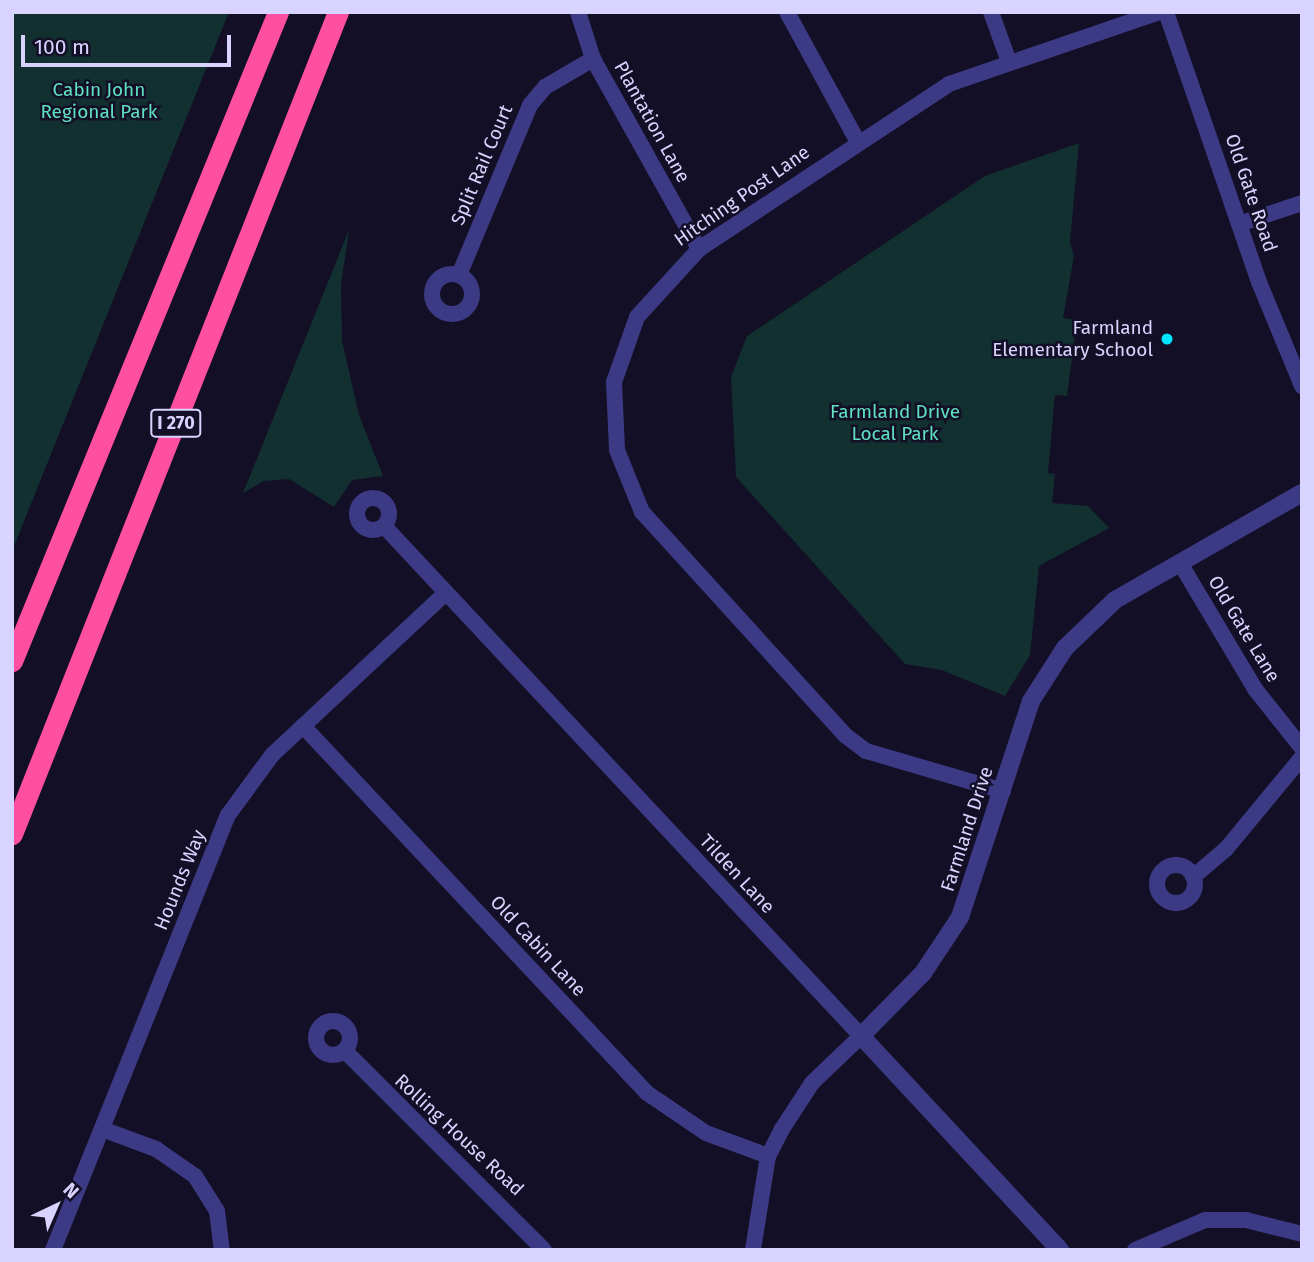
<!DOCTYPE html>
<style>
body{margin:0}
#map{position:relative;width:1314px;height:1262px;overflow:hidden;background:#130f26;font-family:"Fira Sans",sans-serif}
div>[style]{position:absolute}
[style*='--x']{left:calc(var(--x)*1px);top:calc(var(--y)*1px);width:calc(var(--w)*1px);rotate:calc(var(--a)*1deg)}
.green>*{inset:0;background:#12302f}
.minor>*{height:16px;margin:-8px;padding:0 8px;transform-origin:8px;border-radius:8px;background:#3d3a85}
.minor>.ring{margin:-8px;padding:0;box-sizing:content-box;background:none;border:16px solid #3d3a85;border-radius:50%}
.tertiary>*{height:18px;margin:-9px;padding:0 9px;transform-origin:9px;border-radius:9px;background:#3d3a85}
.motorway>*{height:21px;margin:-10.5px;padding:0 10.5px;transform-origin:10.5px;border-radius:10.5px;background:#ff4fa3}
.dots>*{width:19px;height:19px;translate:-50% -50%;box-sizing:border-box;border:4px solid #130f26;border-radius:50%}
span{translate:-50% -50%;white-space:nowrap;text-align:center;line-height:1.15;-webkit-text-stroke:5px #130f26;paint-order:stroke}
.shield-label span{padding:2px 5px;background:#130f26;border:2px solid;border-radius:5px;-webkit-text-stroke-width:0}
.shield-label{font-size:18px;color:#d9d4ff;font-weight:700}
.park-label{font-size:19px;color:#5fe0c0}
.street-label{font-size:19px;color:#d9d4ff}
.poi-label{font-size:19px;color:#d9d4ff}
.right{translate:-100% -50%;text-align:right}
.frame{position:absolute;inset:0;border:14px solid #d9d4ff;pointer-events:none}
.north{position:absolute;left:21px;top:1171px;width:70px;height:70px;-webkit-text-stroke:5px #130f26;paint-order:stroke;rotate:44deg;font-size:19px;font-weight:700;line-height:28px;text-align:center;color:#d9d4ff}
.north::after{content:'';display:block;margin:auto;width:24px;height:32px;background:#d9d4ff;clip-path:polygon(50% 0,100% 100%,50% 72%,0 100%)}
.scale{position:absolute;left:21px;top:35px;width:210px;height:32px;box-sizing:border-box;border:4px solid #d9d4ff;border-top:0;padding-left:9px;font-size:21px;line-height:24px;white-space:nowrap;color:#d9d4ff;-webkit-text-stroke:5px #130f26;paint-order:stroke}
</style>
<div id="map">
<div class="green">
<i style="clip-path:polygon(12px 12px,229px 12px,12px 551px)"></i>
<i style="clip-path:polygon(1079px 143px,1070px 242px,1074px 256px,1063px 318px,1077px 320px,1067px 396px,1055px 395px,1048px 473px,1055px 474px,1052px 503px,1088px 506px,1109px 528px,1039px 566px,1030px 655px,1005px 696px,942px 670px,905px 664px,736px 477px,731px 377px,747px 336px,985px 176px)"></i>
<i style="clip-path:polygon(349px 230px,341px 285px,342px 341px,359px 415px,383px 476px,352px 480px,334px 507px,289px 479px,264px 481px,243px 493px)"></i>
</div>
<div class="minor">
<i style="--x:578;--y:12;--w:49;--a:72.3"></i>
<i style="--x:593;--y:59;--w:218;--a:60.8"></i>
<i style="--x:787;--y:12;--w:148;--a:61.4"></i>
<i style="--x:991;--y:12;--w:53;--a:70.2"></i>
<i style="--x:1166;--y:12;--w:286;--a:71"></i>
<i style="--x:1259;--y:282;--w:113;--a:67.5"></i>
<i style="--x:1239;--y:224;--w:66;--a:-18.4"></i>
<i class="ring" style="left:432px;top:274px;width:24px;height:24px"></i>
<i style="--x:459;--y:275;--w:184;--a:-67.3"></i>
<i style="--x:530;--y:105;--w:23;--a:-50"></i>
<i style="--x:545;--y:87;--w:56;--a:-30.3"></i>
<i class="ring" style="left:357px;top:498px;width:16px;height:16px"></i>
<i style="--x:384;--y:526;--w:698;--a:46.91"></i>
<i style="--x:861;--y:1036;--w:68;--a:136.2"></i>
<i style="--x:812;--y:1083;--w:55;--a:123.1"></i>
<i style="--x:782;--y:1129;--w:30;--a:117"></i>
<i style="--x:768;--y:1156;--w:95;--a:99.1"></i>
<i style="--x:1180;--y:563;--w:147;--a:59.2"></i>
<i style="--x:1255;--y:689;--w:75;--a:51.5"></i>
<i style="--x:303;--y:726;--w:503;--a:46.85"></i>
<i style="--x:647;--y:1093;--w:71;--a:34.1"></i>
<i style="--x:706;--y:1133;--w:66;--a:20.4"></i>
<i style="--x:1003;--y:791;--w:143;--a:-163.7"></i>
<i style="--x:866;--y:751;--w:26;--a:-143"></i>
<i style="--x:845;--y:735;--w:302;--a:-132.3"></i>
<i style="--x:642;--y:512;--w:67;--a:-112"></i>
<i style="--x:617;--y:450;--w:68;--a:-92.5"></i>
<i style="--x:614;--y:382;--w:69;--a:-70.5"></i>
<i style="--x:637;--y:317;--w:92;--a:-47.6"></i>
<i style="--x:699;--y:249;--w:300;--a:-33.4"></i>
<i style="--x:949;--y:84;--w:222;--a:-18.9"></i>
<i class="ring" style="left:1157px;top:865px;width:22px;height:22px"></i>
<i style="--x:1193;--y:877;--w:43;--a:-40.3"></i>
<i style="--x:1226;--y:849;--w:119;--a:-50.4"></i>
<i class="ring" style="left:316px;top:1021px;width:18px;height:18px"></i>
<i style="--x:345;--y:1051;--w:281;--a:45"></i>
<i style="--x:102;--y:1129;--w:58;--a:20.3"></i>
<i style="--x:156;--y:1149;--w:47;--a:34.7"></i>
<i style="--x:195;--y:1176;--w:41;--a:57.8"></i>
<i style="--x:217;--y:1211;--w:39;--a:83"></i>
<i style="--x:53;--y:1250;--w:469;--a:-68.1"></i>
<i style="--x:228;--y:815;--w:74;--a:-53.7"></i>
<i style="--x:272;--y:755;--w:238;--a:-43"></i>
<i style="--x:1135;--y:1250;--w:76;--a:-23.2"></i>
<i style="--x:1205;--y:1220;--w:41;--a:0"></i>
<i style="--x:1246;--y:1220;--w:58;--a:14"></i>
</div>
<div class="tertiary">
<i style="--x:1060;--y:1250;--w:292;--a:-132.9"></i>
<i style="--x:861;--y:1036;--w:88;--a:-45.5"></i>
<i style="--x:923;--y:973;--w:67;--a:-56.5"></i>
<i style="--x:960;--y:917;--w:227;--a:-71.8"></i>
<i style="--x:1031;--y:701;--w:63;--a:-57.3"></i>
<i style="--x:1065;--y:648;--w:69;--a:-43.8"></i>
<i style="--x:1115;--y:600;--w:215;--a:-29.8"></i>
</div>
<div class="motorway">
<i style="--x:12;--y:661;--w:701;--a:-67.71"></i>
<i style="--x:12;--y:834;--w:884;--a:-68.37"></i>
</div>
<div class="dots">
<i style="left:1167px;top:339px;background:#00e5ff"></i>
</div>
<div class="shield-label">
<span style="left:176px;top:423px">I 270</span>
</div>
<div class="park-label">
<span style="left:99px;top:101px">Cabin John<br>Regional Park</span>
<span style="left:895px;top:423px">Farmland Drive<br>Local Park</span>
</div>
<div class="street-label">
<span style="left:652px;top:122px;rotate:61deg">Plantation Lane</span>
<span style="left:482px;top:165px;rotate:-67deg">Split Rail Court</span>
<span style="left:1251px;top:193px;rotate:71deg">Old Gate Road</span>
<span style="left:742px;top:196px;rotate:-35deg">Hitching Post Lane</span>
<span style="left:1244px;top:629px;rotate:59deg">Old Gate Lane</span>
<span style="left:967px;top:829px;rotate:-72deg">Farmland Drive</span>
<span style="left:737px;top:874px;rotate:47deg">Tilden Lane</span>
<span style="left:180px;top:880px;rotate:-68deg">Hounds Way</span>
<span style="left:538px;top:946px;rotate:47deg">Old Cabin Lane</span>
<span style="left:459px;top:1135px;rotate:43deg">Rolling House Road</span>
</div>
<div class="poi-label">
<span class="right" style="left:1153px;top:339px">Farmland<br>Elementary School</span>
</div>
<div class="frame"></div>
<div class="north">N</div>
<div class="scale">100 m</div>
</div>
